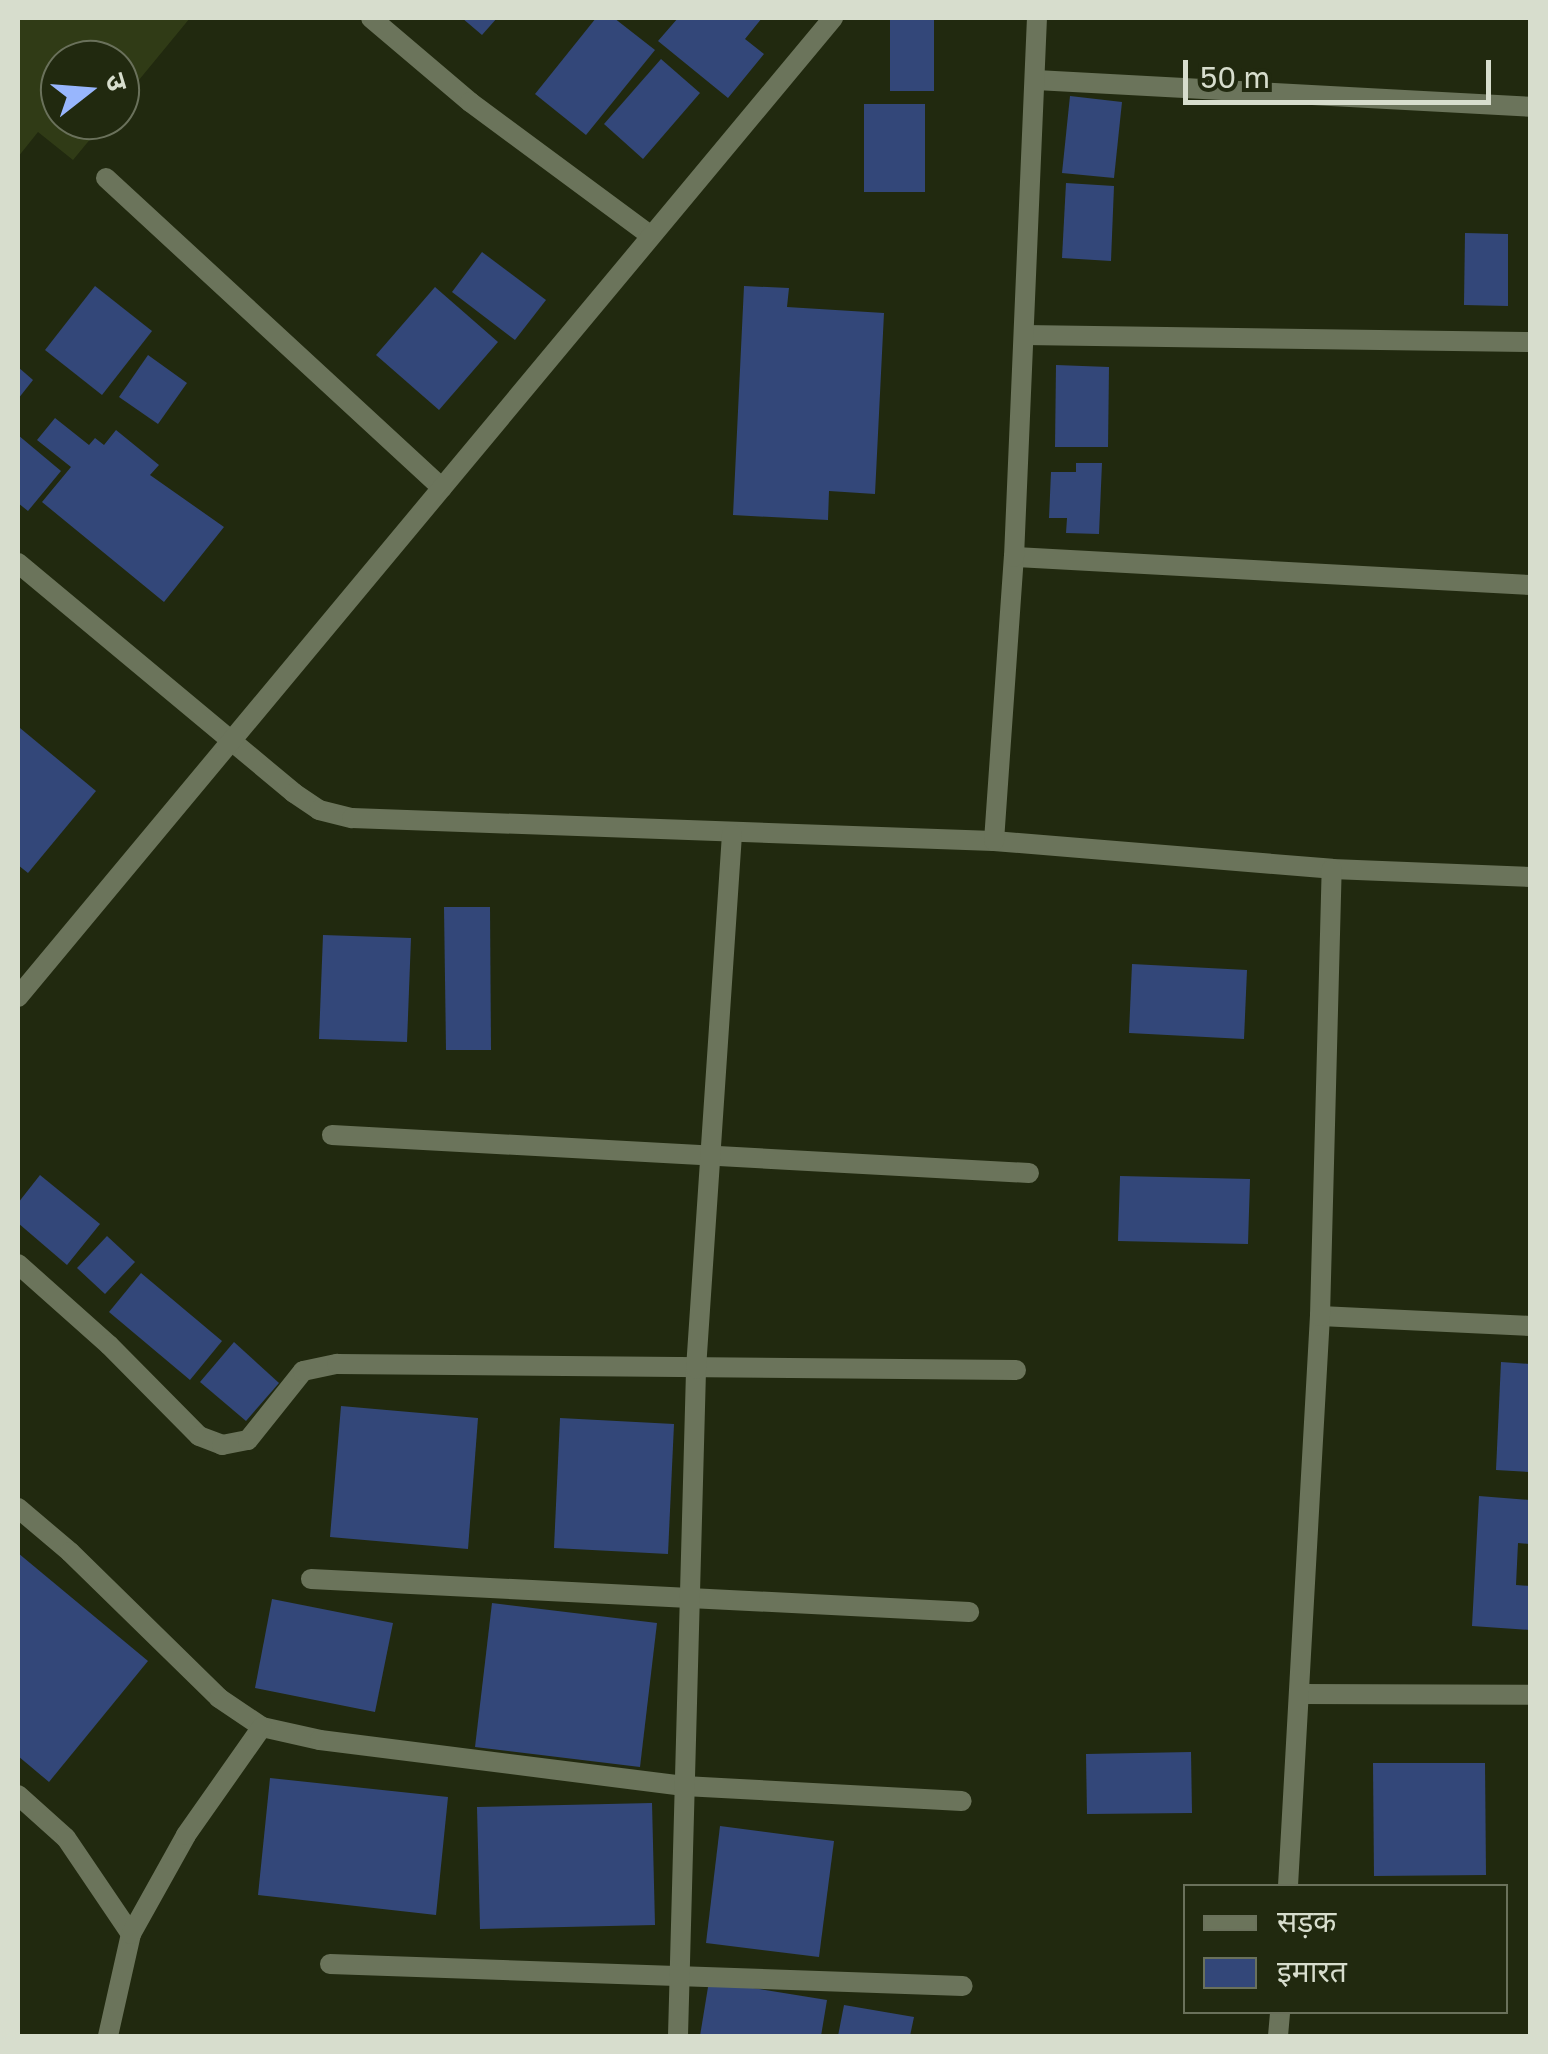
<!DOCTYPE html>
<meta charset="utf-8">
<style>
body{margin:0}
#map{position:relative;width:1548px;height:2054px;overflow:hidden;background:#21290f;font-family:"Golos Text","Noto Sans Devanagari",sans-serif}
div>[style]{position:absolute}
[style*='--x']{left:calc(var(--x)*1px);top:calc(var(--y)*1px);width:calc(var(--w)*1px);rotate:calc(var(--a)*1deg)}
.green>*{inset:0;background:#303b16}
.building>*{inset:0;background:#334779}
.service>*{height:20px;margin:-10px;padding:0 10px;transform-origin:10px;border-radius:10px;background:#6b745b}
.minor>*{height:20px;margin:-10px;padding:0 10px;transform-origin:10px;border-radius:10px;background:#6b745b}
span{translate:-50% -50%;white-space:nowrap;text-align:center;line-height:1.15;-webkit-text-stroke:10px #21290f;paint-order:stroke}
.frame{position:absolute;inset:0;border:20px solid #d7ddcd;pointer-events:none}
.legend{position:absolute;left:1183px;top:1884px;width:325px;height:130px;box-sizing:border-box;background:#21290f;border:2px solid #6a715b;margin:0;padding:12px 18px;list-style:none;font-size:30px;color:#d7ddcd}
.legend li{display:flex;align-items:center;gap:20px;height:50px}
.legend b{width:50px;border:2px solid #6a715b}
.north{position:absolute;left:40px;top:40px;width:100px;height:100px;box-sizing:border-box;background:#21290f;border:2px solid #6a715b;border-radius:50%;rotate:73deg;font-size:28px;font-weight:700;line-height:40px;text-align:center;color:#d7ddcd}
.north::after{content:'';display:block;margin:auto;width:35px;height:45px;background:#98b6fd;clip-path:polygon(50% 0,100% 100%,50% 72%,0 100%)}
.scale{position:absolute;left:1183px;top:60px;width:308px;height:45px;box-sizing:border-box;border:5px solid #d7ddcd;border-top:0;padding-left:12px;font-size:30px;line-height:35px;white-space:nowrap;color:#d7ddcd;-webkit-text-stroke:8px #21290f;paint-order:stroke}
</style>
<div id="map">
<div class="green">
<i style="clip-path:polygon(18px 18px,190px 18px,120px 103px,120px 60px,60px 60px,60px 120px,106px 120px,73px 160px,38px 132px,18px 157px)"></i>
</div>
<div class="building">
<i style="clip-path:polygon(462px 18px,497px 18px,482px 35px)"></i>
<i style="clip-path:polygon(596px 18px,614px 18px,655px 50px,586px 135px,535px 94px)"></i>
<i style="clip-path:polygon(678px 18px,762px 18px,745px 39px,764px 54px,728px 98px,658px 41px)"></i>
<i style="clip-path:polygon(890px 18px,934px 18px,934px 91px,890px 91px)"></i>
<i style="clip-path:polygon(661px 59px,700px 93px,643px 159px,604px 124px)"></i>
<i style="clip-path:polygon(1070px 96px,1122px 102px,1114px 178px,1062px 173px)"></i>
<i style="clip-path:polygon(864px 104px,925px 104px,925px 192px,864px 192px)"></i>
<i style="clip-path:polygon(1066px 183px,1114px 186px,1111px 261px,1062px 258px)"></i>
<i style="clip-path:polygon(1465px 233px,1508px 234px,1508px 306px,1464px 305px)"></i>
<i style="clip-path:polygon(482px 252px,546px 300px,515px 340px,452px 292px)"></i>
<i style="clip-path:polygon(95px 286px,152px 331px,102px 395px,45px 350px)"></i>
<i style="clip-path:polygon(744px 286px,789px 288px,787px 307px,884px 313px,875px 494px,829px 491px,828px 520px,733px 515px)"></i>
<i style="clip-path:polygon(435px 287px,498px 342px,439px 410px,376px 355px)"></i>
<i style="clip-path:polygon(148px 355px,187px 383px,158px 424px,119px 397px)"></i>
<i style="clip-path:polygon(1056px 365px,1109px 367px,1108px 447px,1055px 447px)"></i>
<i style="clip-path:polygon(18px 367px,33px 380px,18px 399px)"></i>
<i style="clip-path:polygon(55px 418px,89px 445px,95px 438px,104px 445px,116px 430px,159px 465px,150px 475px,224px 527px,164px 602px,42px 502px,71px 467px,37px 440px)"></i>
<i style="clip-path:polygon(18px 435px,61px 471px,28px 511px,18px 503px)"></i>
<i style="clip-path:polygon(1076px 463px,1102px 463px,1099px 534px,1066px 533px,1067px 518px,1049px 518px,1051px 472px,1076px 472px)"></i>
<i style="clip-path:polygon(20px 728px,96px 791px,28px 873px,18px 865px)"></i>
<i style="clip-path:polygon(444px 907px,490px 907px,491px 1050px,446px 1050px)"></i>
<i style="clip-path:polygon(323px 935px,411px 938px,407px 1042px,319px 1039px)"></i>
<i style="clip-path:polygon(1132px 964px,1247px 970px,1244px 1039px,1129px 1033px)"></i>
<i style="clip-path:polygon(40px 1175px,100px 1224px,67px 1265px,18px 1223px,18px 1203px)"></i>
<i style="clip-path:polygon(1120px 1176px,1250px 1179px,1248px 1244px,1118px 1241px)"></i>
<i style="clip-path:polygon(107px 1236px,135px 1262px,105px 1294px,77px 1268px)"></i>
<i style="clip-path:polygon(141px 1273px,222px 1341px,190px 1380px,109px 1312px)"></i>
<i style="clip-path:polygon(234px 1342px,279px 1383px,246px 1421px,200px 1382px)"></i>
<i style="clip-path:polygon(1501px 1362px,1530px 1364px,1530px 1472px,1496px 1470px)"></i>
<i style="clip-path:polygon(341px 1406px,478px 1418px,468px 1549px,330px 1537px)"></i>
<i style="clip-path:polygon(560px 1418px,674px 1424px,668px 1554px,554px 1548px)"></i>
<i style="clip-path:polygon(1479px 1496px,1530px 1500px,1530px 1544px,1518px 1543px,1516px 1585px,1530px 1586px,1530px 1630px,1472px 1626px)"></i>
<i style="clip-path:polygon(18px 1553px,148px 1661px,49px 1782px,18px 1756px)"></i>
<i style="clip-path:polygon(272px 1599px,393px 1623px,375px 1712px,255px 1688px)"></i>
<i style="clip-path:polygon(492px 1603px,657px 1623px,640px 1767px,475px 1747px)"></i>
<i style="clip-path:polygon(1191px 1752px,1192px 1813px,1087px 1814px,1086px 1754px)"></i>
<i style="clip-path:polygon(1373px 1763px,1485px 1763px,1486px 1875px,1374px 1876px)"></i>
<i style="clip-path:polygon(270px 1778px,448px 1797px,436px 1915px,258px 1895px)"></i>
<i style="clip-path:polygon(652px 1803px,655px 1925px,480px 1929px,477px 1807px)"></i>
<i style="clip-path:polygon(720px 1826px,834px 1841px,819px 1957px,706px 1943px)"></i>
<i style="clip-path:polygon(709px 1981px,827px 2000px,821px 2036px,700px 2036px)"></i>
<i style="clip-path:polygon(844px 2005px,914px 2017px,910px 2036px,838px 2036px)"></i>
</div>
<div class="service">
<i style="--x:108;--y:2036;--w:105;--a:-77.3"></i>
</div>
<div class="minor">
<i style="--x:371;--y:18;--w:130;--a:40.3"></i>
<i style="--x:470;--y:102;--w:225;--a:36.5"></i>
<i style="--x:1036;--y:80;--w:495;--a:3.1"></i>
<i style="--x:106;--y:178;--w:457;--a:42.7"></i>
<i style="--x:1024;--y:335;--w:506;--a:0.79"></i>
<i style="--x:1014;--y:557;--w:517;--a:3.11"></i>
<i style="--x:18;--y:563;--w:359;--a:39.8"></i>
<i style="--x:294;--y:793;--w:30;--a:34"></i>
<i style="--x:319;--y:810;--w:34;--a:14"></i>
<i style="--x:352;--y:818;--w:642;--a:2.05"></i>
<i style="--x:994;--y:841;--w:339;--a:4.7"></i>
<i style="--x:1332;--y:869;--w:198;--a:2.3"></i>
<i style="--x:994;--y:841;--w:285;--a:-86"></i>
<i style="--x:1014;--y:557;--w:539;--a:-87.56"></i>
<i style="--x:18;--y:997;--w:1274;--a:-50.22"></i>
<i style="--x:332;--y:1135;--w:698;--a:3.12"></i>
<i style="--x:18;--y:1264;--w:122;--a:41.7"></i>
<i style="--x:109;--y:1345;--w:128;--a:45.3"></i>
<i style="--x:199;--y:1436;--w:25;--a:21"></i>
<i style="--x:222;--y:1445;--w:26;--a:-11"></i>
<i style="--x:248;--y:1440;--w:88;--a:-51.4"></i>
<i style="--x:303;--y:1371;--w:35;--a:-12"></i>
<i style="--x:337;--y:1364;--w:679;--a:0.51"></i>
<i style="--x:1320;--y:1316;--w:210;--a:2.7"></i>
<i style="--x:18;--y:1508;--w:68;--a:40.2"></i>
<i style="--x:70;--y:1552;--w:209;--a:44.4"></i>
<i style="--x:219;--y:1698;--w:52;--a:34"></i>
<i style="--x:262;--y:1727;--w:59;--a:12.6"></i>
<i style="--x:320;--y:1740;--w:367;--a:7.2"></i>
<i style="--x:684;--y:1786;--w:278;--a:3.1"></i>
<i style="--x:311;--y:1579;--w:659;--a:2.87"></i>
<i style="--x:1300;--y:1694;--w:230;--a:0.2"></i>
<i style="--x:18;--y:1795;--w:64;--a:41.9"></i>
<i style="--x:66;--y:1838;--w:116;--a:55.9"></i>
<i style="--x:131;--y:1934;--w:113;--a:-60.9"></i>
<i style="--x:186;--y:1835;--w:132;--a:-54.9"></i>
<i style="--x:1288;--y:1886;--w:571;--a:-86.79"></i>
<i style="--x:1320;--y:1316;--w:447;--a:-88.5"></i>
<i style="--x:330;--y:1964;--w:633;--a:1.99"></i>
<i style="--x:678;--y:2036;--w:667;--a:-88.45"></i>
<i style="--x:696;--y:1369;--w:536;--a:-86.15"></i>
<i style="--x:1278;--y:2036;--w:24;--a:-85"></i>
</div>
<div class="frame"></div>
<ul class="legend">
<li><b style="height:12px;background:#6b745b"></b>सड़क</li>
<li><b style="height:28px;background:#334779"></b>इमारत</li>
</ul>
<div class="north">उ</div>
<div class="scale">50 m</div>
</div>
